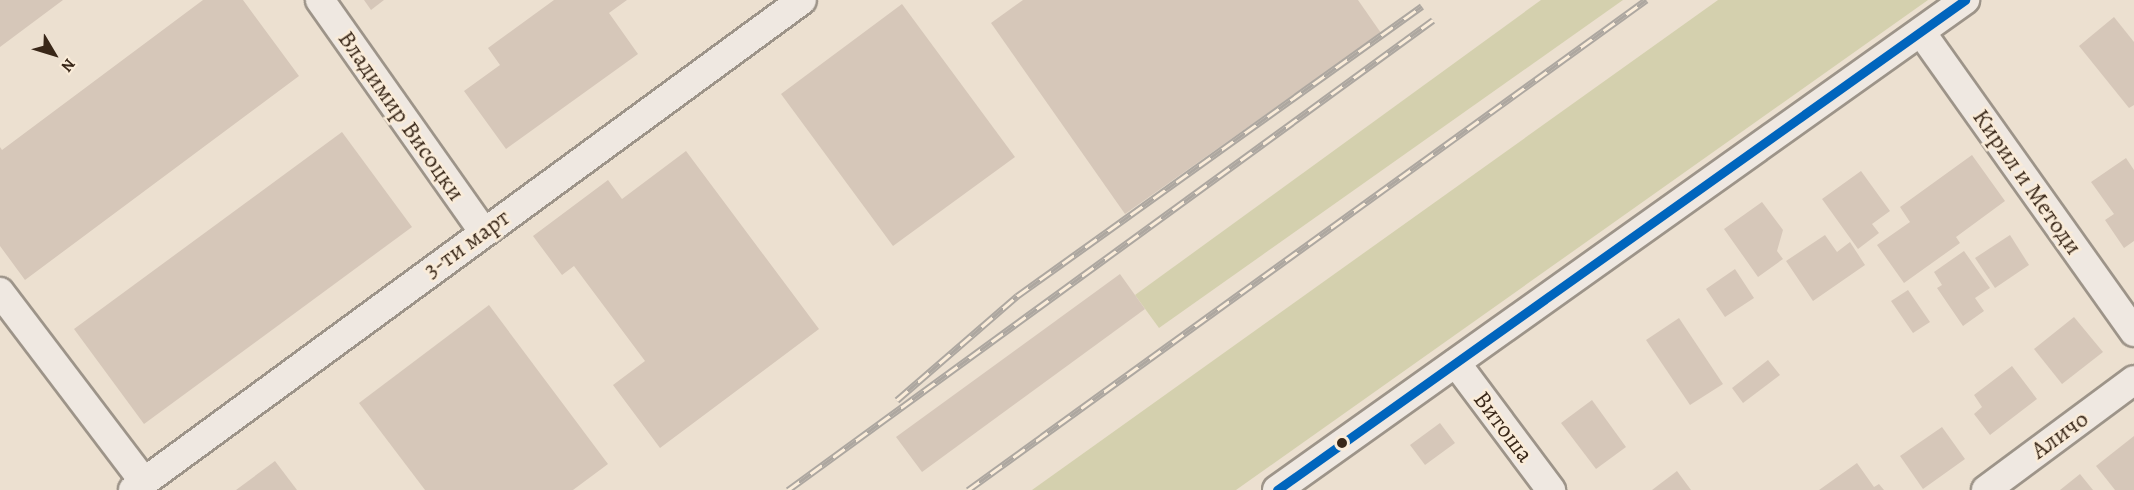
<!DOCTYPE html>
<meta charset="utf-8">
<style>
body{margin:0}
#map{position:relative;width:2134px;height:490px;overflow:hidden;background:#ece0d0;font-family:Alegreya,serif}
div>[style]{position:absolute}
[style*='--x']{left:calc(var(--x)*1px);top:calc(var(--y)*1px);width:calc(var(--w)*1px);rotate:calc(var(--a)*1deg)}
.green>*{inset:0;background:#d4d0ae}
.building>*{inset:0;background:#d6c7b9}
.roads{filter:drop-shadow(2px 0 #9d9489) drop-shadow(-2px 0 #9d9489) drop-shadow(0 2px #9d9489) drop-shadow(0 -2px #9d9489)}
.minor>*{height:28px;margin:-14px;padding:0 14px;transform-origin:14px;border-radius:14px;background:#efe8e1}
.rail>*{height:7px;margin-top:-3.5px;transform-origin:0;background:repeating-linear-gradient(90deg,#faecd9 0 14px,#ada7a0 0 28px);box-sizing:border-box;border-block:2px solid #ada7a0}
.bus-1>*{height:9px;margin:-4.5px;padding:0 4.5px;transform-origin:4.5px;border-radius:4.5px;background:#0065bd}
.dots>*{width:16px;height:16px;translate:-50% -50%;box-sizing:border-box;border:3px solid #faecd9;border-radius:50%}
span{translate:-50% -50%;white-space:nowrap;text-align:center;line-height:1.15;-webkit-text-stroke:5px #faecd9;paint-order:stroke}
.street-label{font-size:24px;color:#392718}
.north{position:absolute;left:24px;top:24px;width:60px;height:60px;-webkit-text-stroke:4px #faecd9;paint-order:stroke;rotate:128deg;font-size:16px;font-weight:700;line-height:24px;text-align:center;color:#392718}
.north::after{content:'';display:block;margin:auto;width:21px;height:27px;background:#392718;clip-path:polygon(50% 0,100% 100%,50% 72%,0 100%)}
</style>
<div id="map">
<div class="green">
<i style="clip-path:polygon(1541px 0,1623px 0,1159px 328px,1135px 295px)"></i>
<i style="clip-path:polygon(1718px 0,1928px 0,1236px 490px,1032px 490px)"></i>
</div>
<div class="building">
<i style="clip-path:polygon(0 0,63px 0,0 47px)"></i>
<i style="clip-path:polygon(203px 0,243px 0,299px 76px,25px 280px,0 246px,0 147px,2px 150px)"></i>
<i style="clip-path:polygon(364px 0,384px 0,371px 10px)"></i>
<i style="clip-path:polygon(554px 0,627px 0,609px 13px,638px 54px,506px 149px,464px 91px,500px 65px,488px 48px)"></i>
<i style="clip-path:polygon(1023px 0,1358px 0,1381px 33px,1125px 214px,991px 23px)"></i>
<i style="clip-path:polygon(902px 4px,1015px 157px,893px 246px,781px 94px)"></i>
<i style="clip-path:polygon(2114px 17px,2134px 42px,2134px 105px,2129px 108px,2079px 46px)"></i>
<i style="clip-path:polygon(342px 132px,412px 227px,144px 424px,74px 329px)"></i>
<i style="clip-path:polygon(686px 151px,819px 329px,660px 448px,613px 385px,645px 361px,574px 266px,562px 275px,533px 236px,608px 180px,622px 199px)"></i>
<i style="clip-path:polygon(1972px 155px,2005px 201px,1956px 237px,1960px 243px,1904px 283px,1877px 245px,1910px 222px,1900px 207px)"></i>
<i style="clip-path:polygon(2126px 158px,2134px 170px,2134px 241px,2124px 248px,2105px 220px,2114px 214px,2091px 182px)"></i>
<i style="clip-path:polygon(1861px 171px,1890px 211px,1872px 224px,1879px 233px,1858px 249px,1822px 199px)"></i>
<i style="clip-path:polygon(1762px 202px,1783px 230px,1777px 251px,1783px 259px,1758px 277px,1724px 229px)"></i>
<i style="clip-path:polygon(1825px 235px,1837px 252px,1850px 242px,1865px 265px,1813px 301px,1786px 261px)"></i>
<i style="clip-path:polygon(2010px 235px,2029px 265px,1995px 288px,1975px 258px)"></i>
<i style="clip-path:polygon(1964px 251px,1990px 288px,1975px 298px,1984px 311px,1963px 326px,1937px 288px,1942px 285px,1934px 272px)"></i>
<i style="clip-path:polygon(1735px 269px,1754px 298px,1725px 317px,1706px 289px)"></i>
<i style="clip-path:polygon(1120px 274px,1145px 309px,922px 472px,896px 437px)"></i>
<i style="clip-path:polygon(1908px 290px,1930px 322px,1913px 333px,1891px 301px)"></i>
<i style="clip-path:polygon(489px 305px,608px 464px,573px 490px,425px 490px,359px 403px)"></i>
<i style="clip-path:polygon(2074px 317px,2103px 352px,2062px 384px,2034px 349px)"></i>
<i style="clip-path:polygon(1679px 318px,1723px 384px,1690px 405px,1646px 340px)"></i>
<i style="clip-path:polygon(1768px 360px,1780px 375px,1743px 403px,1732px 388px)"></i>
<i style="clip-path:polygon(2012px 366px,2037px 399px,1990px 435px,1974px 414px,1982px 407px,1974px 395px)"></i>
<i style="clip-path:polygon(1592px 400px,1626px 447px,1596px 469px,1561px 423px)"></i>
<i style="clip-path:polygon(1440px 423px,1455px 443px,1425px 465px,1410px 445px)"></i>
<i style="clip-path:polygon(1942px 427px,1965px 459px,1923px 489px,1900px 456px)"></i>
<i style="clip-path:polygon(2134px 436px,2134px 490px,2115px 490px,2096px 466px)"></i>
<i style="clip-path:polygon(275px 461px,297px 490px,236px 490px)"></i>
<i style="clip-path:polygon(1857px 463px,1874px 487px,1879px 484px,1884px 490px,1819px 490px)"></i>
<i style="clip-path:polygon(1677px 471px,1691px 490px,1652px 490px)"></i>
<i style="clip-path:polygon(2080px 474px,2093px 490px,2060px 490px)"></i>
</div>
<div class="roads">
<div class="minor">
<i style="--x:320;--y:0;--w:283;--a:54.8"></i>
<i style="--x:1921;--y:32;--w:368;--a:54.6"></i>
<i style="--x:0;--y:292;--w:238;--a:52.8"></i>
<i style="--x:1456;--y:363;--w:159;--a:53.2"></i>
<i style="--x:133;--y:490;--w:829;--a:-36.22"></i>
<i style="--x:1277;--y:490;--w:845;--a:-35.46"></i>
<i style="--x:1986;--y:490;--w:184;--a:-36.6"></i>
</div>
</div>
<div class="rail">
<i style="--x:897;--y:400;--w:159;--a:-40.9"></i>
<i style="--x:1017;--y:296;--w:498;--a:-35.6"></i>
<i style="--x:788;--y:490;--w:798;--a:-36.08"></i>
<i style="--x:968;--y:490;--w:837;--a:-35.86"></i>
</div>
<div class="bus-1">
<i style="--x:1277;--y:490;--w:845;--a:-35.46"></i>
</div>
<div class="dots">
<i style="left:1342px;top:443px;background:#392718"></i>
</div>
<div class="street-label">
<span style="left:401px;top:116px;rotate:55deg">Владимир Висоцки</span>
<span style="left:2027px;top:182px;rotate:55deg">Кирил и Методи</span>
<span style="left:467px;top:244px;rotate:-36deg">3-ти март</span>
<span style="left:1503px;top:427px;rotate:53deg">Витоша</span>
<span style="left:2060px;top:435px;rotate:-36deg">Аличо</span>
</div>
<div class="north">N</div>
</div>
